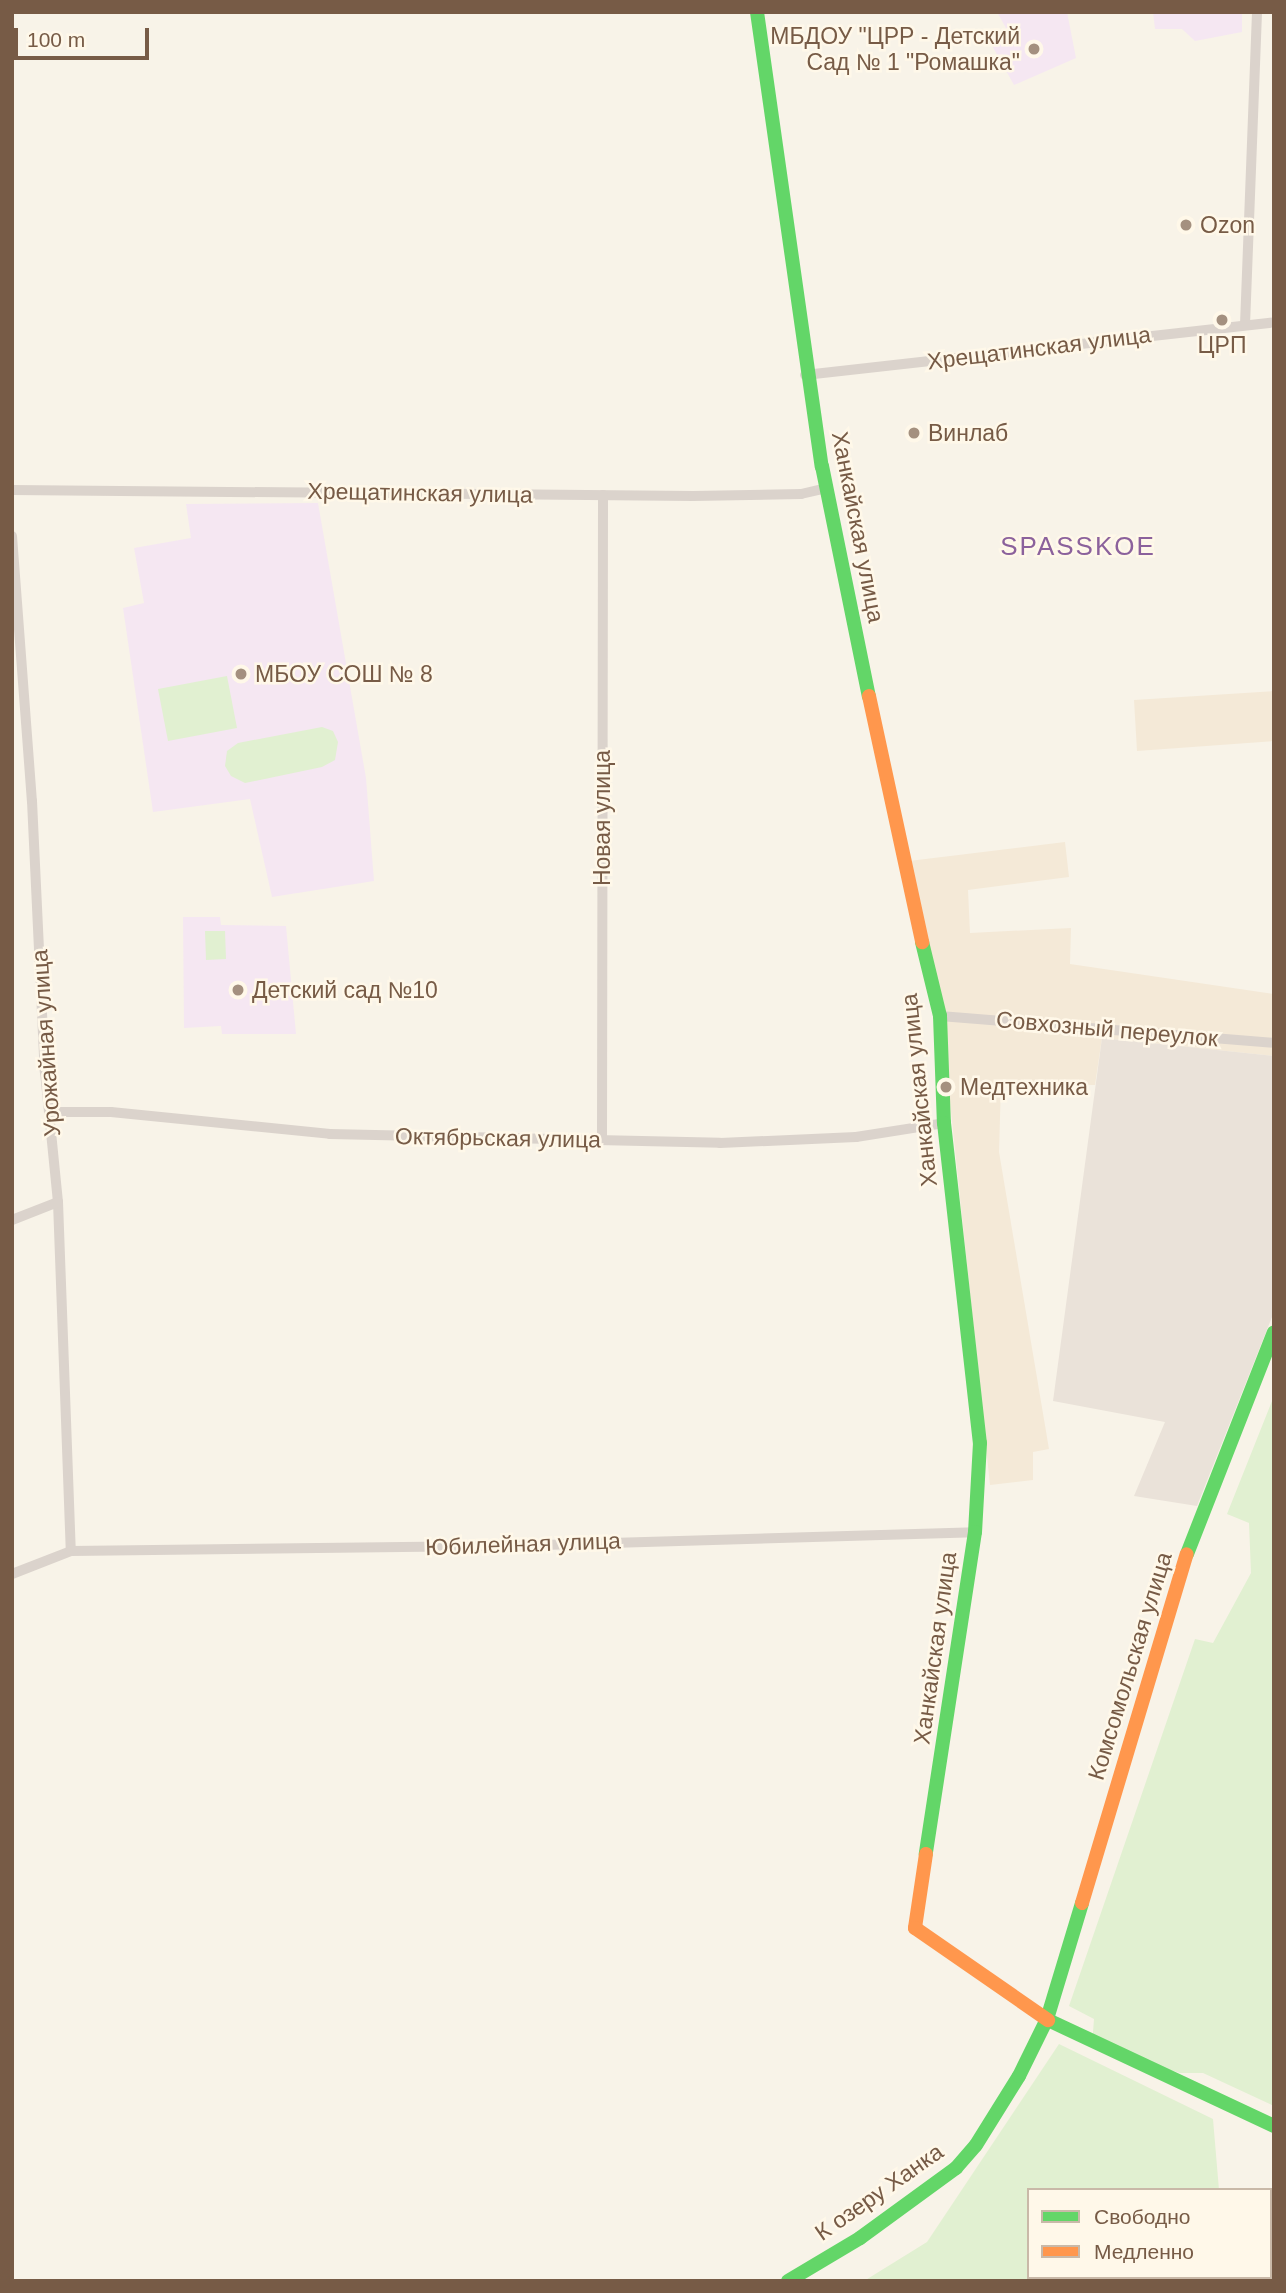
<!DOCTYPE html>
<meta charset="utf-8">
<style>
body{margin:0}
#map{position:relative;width:1286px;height:2293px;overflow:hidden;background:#f8f3e8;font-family:Arial,sans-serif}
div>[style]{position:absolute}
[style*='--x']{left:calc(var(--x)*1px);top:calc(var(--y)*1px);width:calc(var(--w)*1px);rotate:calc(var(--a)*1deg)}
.residential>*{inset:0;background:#f4e9d7}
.industrial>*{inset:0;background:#eae2d9}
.education>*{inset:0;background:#f5e7f2}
.green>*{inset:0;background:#e1f0d1}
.street>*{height:10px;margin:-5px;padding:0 5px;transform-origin:5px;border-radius:5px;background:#dbd3cc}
.fast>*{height:14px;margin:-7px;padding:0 7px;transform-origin:7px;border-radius:7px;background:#63d668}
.slow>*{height:14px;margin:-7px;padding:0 7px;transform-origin:7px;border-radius:7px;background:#ff974d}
.dots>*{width:19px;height:19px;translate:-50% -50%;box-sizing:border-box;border:4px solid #fff8e9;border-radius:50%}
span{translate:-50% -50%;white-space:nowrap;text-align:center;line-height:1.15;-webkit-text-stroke:5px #fff8e9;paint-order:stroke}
.poi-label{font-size:23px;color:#775b46}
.right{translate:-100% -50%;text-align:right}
.left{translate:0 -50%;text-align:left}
.street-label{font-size:23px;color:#775b46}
.quarter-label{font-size:26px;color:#8b619c;letter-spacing:2px}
.frame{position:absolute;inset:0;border:14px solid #775b46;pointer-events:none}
.legend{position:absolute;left:1027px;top:2188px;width:245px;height:91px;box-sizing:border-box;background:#fff8e9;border:2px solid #c9b9a8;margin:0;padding:9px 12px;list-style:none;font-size:21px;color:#775b46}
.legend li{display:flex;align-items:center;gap:14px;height:35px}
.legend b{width:35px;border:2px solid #c9b9a8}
.scale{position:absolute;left:14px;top:28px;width:135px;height:32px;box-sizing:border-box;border:4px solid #775b46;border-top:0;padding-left:9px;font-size:21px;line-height:24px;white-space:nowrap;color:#775b46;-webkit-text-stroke:5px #fff8e9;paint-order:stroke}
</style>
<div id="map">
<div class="residential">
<i style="clip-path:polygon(1274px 691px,1274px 741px,1137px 751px,1134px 700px)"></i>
<i style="clip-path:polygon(1065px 842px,1069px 877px,968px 890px,970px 933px,1071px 928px,1070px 964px,1274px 994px,1274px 1056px,1102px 1038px,1095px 1085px,1001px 1084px,999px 1152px,1049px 1449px,1033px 1452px,1033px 1480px,990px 1485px,949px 1092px,909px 861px)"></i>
</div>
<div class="industrial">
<i style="clip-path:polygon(1102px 1038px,1274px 1056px,1274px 1312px,1197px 1506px,1134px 1496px,1165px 1422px,1053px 1401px)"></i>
</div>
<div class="education">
<i style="clip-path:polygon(997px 12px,1067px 12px,1076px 58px,1014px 85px,989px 40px,1006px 28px)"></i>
<i style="clip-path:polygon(1153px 12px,1242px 12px,1242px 32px,1195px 41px,1182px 29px,1155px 29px)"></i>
<i style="clip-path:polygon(318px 503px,366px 778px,374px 881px,272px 897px,250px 799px,153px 812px,123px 608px,144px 603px,134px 548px,191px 538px,186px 504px)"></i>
<i style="clip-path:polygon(183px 917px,220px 917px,221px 925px,286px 926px,296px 1034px,222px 1034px,221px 1026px,184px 1028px)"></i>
</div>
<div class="green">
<i style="clip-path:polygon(227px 676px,237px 728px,168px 741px,158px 689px)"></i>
<i style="clip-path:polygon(322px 727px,333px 731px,338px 742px,335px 760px,322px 767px,245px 783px,231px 776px,225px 766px,227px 751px,238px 743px)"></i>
<i style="clip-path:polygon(205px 931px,225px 931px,226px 959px,206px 960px)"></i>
<i style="clip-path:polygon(1274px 1396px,1274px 2106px,1203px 2073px,1180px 2073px,1092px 2045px,1094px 2019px,1069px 2006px,1195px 1639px,1213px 1643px,1251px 1573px,1249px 1523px,1227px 1514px)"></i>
<i style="clip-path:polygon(1059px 2044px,1213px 2119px,1219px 2190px,1029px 2190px,1029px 2277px,1227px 2281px,864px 2281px,927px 2242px)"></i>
</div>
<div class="street">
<i style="--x:1245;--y:325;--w:313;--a:-87.8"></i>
<i style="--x:805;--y:375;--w:472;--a:-6.4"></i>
<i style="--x:12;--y:490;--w:681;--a:0.5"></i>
<i style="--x:693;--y:496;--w:108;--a:-1.1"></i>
<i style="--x:801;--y:494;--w:26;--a:-13"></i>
<i style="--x:12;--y:536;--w:266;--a:85.7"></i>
<i style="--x:32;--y:801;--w:271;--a:87.3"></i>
<i style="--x:45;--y:1072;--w:131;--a:84.3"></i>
<i style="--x:58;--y:1202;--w:349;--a:87.9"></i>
<i style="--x:940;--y:1016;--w:335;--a:4.6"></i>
<i style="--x:51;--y:1112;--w:60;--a:0"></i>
<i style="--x:111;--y:1112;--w:220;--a:5.7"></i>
<i style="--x:330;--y:1134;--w:390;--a:1.3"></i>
<i style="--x:720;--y:1143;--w:136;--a:-2.5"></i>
<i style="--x:856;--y:1137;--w:89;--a:-9"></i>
<i style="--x:602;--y:1140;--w:645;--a:-89.91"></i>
<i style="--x:12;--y:1220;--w:49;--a:-21.4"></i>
<i style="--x:12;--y:1574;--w:63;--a:-21.3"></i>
<i style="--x:71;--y:1551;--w:438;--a:-0.7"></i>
<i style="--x:509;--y:1546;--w:466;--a:-1.7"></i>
</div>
<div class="fast">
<i style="--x:757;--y:12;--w:459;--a:81.9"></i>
<i style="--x:822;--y:466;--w:235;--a:78.5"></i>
<i style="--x:922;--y:942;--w:76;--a:76.3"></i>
<i style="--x:940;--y:1016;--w:107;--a:87.9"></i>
<i style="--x:944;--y:1123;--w:322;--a:83.6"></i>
<i style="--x:980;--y:1443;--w:89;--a:93.2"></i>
<i style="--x:975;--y:1532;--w:326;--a:98.7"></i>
<i style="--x:1187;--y:1554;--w:238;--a:-68.6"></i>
<i style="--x:1048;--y:2020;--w:250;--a:25.1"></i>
<i style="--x:788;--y:2281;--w:84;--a:-30.8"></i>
<i style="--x:860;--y:2238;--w:119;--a:-36.1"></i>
<i style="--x:956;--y:2168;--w:30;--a:-49"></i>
<i style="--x:976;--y:2145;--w:81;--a:-58.1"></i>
<i style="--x:1019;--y:2076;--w:64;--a:-63.8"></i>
<i style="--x:1047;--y:2019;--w:121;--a:-73.2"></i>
</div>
<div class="slow">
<i style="--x:869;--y:696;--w:252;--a:77.8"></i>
<i style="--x:926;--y:1854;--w:75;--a:98.5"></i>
<i style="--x:915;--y:1928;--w:162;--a:34.7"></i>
<i style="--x:1082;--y:1903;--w:364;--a:-73.3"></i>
</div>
<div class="dots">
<i style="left:1034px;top:49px;background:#a4907f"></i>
<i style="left:1186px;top:225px;background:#a4907f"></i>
<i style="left:1222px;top:320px;background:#a4907f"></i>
<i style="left:914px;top:433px;background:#a4907f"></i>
<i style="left:241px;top:674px;background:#a4907f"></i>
<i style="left:238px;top:990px;background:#a4907f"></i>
<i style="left:946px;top:1087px;background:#a4907f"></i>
</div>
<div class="poi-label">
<span class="right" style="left:1020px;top:49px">МБДОУ "ЦРР - Детский<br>Сад № 1 "Ромашка"</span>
<span class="left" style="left:1200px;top:225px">Ozon</span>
<span style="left:1222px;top:345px">ЦРП</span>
<span class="left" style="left:928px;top:433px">Винлаб</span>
<span class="left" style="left:255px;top:674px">МБОУ СОШ № 8</span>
<span class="left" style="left:252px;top:990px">Детский сад №10</span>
<span class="left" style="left:960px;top:1087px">Медтехника</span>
</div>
<div class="street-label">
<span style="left:1039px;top:348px;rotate:-7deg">Хрещатинская улица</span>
<span style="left:420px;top:493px;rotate:1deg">Хрещатинская улица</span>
<span style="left:858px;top:527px;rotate:79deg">Ханкайская улица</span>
<span style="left:602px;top:818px;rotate:-90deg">Новая улица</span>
<span style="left:1107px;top:1029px;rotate:5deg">Совхозный переулок</span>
<span style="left:46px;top:1043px;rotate:-94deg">Урожайная улица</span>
<span style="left:919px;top:1090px;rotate:-96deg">Ханкайская улица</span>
<span style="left:498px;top:1138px;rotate:1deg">Октябрьская улица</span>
<span style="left:523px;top:1544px;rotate:-2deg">Юбилейная улица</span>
<span style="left:935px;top:1648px;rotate:-82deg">Ханкайская улица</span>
<span style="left:1130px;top:1666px;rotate:-73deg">Комсомольская улица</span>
<span style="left:879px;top:2192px;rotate:-35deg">К озеру Ханка</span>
</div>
<div class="quarter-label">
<span style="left:1078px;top:547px">SPASSKOE</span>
</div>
<div class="frame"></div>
<ul class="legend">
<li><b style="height:9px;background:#63d668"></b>Свободно</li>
<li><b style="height:9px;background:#ff974d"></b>Медленно</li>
</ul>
<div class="scale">100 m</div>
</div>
